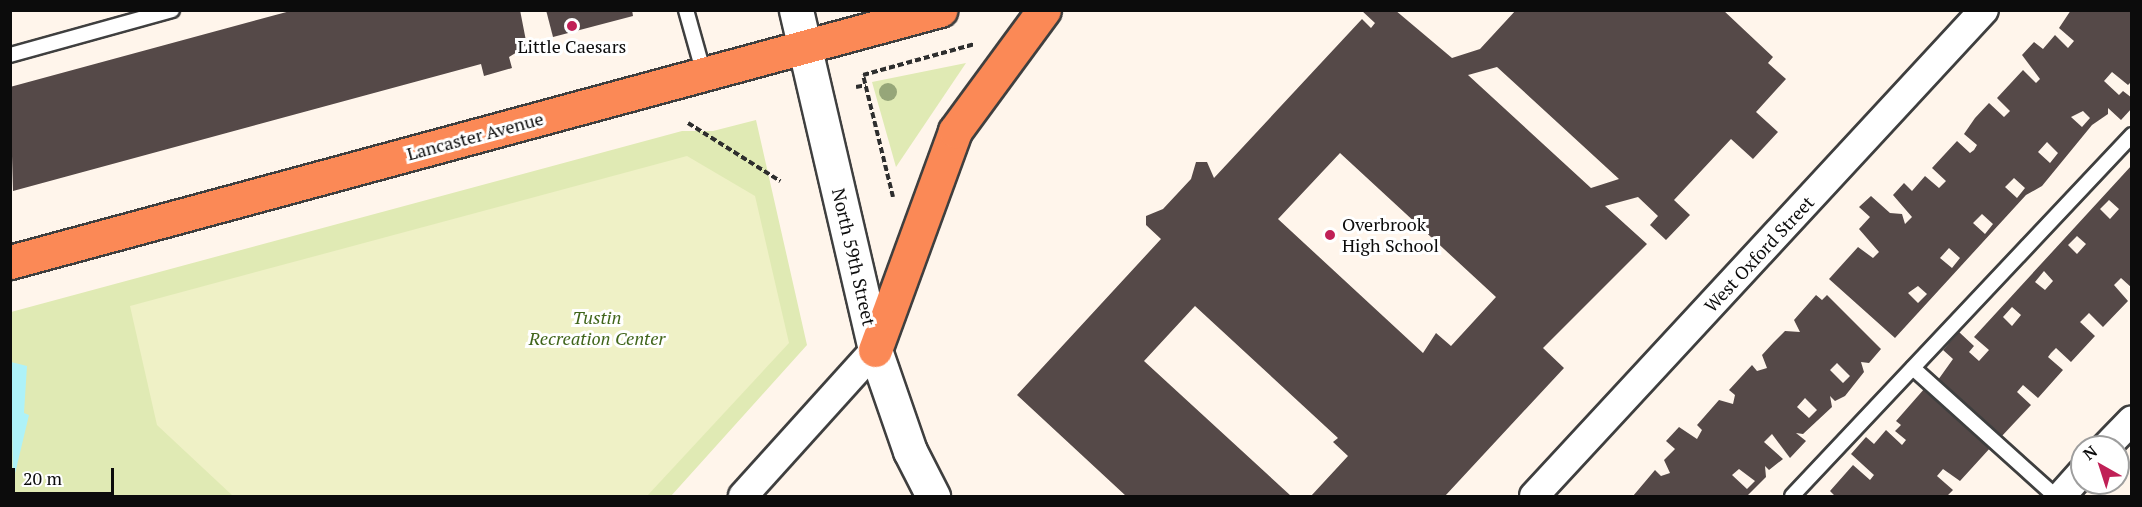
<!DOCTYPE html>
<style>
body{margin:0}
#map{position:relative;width:2142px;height:507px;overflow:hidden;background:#fff5eb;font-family:"PT Serif",serif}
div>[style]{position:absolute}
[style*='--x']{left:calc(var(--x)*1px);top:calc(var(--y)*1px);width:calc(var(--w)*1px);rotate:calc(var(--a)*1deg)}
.green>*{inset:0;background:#e0eab4}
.pitch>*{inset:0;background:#eff1c6}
.water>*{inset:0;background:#aef2f8}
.building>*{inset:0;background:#554948}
.path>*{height:4px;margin-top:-2px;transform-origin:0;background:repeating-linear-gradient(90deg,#2e2e2e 0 6px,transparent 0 9px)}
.roads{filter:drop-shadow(2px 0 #3f3f3f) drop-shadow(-2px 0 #3f3f3f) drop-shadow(0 2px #3f3f3f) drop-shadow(0 -2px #3f3f3f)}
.service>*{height:14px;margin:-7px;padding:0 7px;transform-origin:7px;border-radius:7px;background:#fff}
.minor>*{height:28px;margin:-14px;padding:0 14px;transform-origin:14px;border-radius:14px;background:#fff}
.tertiary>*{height:33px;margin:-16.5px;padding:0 16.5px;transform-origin:16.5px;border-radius:16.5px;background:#fff}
.trunk>*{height:33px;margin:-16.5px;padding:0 16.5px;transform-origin:16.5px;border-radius:16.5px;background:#fb8956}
.trees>*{width:18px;height:18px;margin:-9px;border-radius:50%;background:#96a679}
.dots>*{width:16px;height:16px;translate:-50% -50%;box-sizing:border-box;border:3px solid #fff;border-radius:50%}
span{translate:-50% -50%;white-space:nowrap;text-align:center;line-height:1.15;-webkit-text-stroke:6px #fff;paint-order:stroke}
.poi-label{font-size:18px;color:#0c0c0c}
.left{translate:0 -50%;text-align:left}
.street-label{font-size:18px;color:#0c0c0c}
.park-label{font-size:18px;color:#40651b;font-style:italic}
.frame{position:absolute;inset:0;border:12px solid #0c0c0c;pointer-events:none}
.north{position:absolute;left:2070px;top:435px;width:60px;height:60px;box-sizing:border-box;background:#fff;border:2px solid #9e9e9e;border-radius:50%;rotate:321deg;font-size:16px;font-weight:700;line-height:24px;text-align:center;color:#0c0c0c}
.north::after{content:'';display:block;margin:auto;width:21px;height:27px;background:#c02056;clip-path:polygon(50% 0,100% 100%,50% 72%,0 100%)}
.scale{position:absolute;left:12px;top:468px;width:102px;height:27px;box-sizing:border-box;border:3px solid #0c0c0c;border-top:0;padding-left:8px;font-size:18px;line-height:21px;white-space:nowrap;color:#0c0c0c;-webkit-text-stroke:4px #fff;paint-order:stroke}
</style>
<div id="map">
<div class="green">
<i style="clip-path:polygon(966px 63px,896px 167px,872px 82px)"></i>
<i style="clip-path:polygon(756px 120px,807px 345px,671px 496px,11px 496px,11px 312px,682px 131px,713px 131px)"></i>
</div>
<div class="pitch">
<i style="clip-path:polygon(687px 156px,755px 196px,789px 343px,647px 496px,233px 496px,157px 425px,130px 306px)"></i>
</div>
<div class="water">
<i style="clip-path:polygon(11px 362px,27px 366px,24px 413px,29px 415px,13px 482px)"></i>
</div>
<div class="building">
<i style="clip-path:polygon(294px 10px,520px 10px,527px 46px,509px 57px,512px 68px,484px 76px,481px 64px,13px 191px,10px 87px)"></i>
<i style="clip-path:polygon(546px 10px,632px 10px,633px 16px,553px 37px)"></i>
<i style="clip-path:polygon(evenodd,1361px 10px,1395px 10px,1452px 58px,1480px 49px,1516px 10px,1723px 10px,1773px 57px,1768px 63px,1786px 79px,1756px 112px,1778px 132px,1753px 159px,1731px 139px,1674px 200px,1690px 215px,1666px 240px,1650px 225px,1658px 216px,1638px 197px,1605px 206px,1647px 244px,1543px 348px,1564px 368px,1445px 496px,1311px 496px,1348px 456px,1333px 442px,1338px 438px,1195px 306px,1144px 361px,1291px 496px,1126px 496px,1017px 395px,1161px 239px,1146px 225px,1146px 216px,1163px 209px,1191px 179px,1196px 162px,1207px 162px,1214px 178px,1362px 19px,1371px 28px,1375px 23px,1361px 10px,1497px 67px,1619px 179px,1591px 188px,1468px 75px,1497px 67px,1361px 10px,1340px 153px,1496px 297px,1451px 346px,1436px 333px,1423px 353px,1278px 219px,1340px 153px)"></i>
<i style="clip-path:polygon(evenodd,2071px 10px,2132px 10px,2132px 81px,2128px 85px,2112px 72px,2104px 81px,2119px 95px,2123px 91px,2132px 98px,2132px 108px,2121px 120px,2108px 108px,2108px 114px,2092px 125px,2042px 186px,2026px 195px,1895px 338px,1829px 279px,1858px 247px,1873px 258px,1879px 252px,1859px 229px,1870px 217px,1859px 207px,1871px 196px,1890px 213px,1902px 214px,1905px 224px,1912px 217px,1893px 195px,1904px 183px,1912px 191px,1925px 176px,1939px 188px,1946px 181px,1932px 168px,1957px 141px,1970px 153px,1974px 150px,1977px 145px,1964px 134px,1975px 118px,1989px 103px,2004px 117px,2010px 111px,1997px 98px,2023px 70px,2036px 83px,2040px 79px,2022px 55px,2034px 42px,2043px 49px,2055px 35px,2068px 48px,2074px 41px,2059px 28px,2071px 10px,2083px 111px,2090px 118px,2082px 127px,2071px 117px,2083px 111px,2071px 10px,2047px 142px,2058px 153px,2050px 163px,2038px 152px,2047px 142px,2071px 10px,2014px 178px,2025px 188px,2017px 198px,2005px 187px,2014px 178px,2071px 10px,1982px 214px,1993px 224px,1985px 234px,1973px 223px,1982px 214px,2071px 10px,1949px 248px,1960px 258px,1952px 268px,1940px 258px,1949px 248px,2071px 10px,1918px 286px,1927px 294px,1918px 303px,1908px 293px,1918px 286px)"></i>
<i style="clip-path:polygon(evenodd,2132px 165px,2132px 288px,2121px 278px,2114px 285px,2128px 301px,2103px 327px,2089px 313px,2080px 322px,2095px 336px,2071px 362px,2056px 348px,2051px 353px,2048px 357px,2063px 370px,2038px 398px,2023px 385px,2017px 392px,2031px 405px,2001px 437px,1938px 380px,1953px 359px,1943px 350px,1959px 332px,1974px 346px,1969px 352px,1979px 361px,1989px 350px,1974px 337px,2132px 165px,2109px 200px,2119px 209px,2110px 219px,2100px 209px,2109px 200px,2132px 165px,2077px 236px,2086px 244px,2077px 254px,2068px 245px,2077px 236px,2132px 165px,2044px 271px,2053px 281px,2045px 290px,2035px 282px,2044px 271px,2132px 165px,2012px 307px,2021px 315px,2012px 326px,2003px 317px,2012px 307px)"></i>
<i style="clip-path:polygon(evenodd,1816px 295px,1822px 300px,1827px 295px,1881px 349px,1869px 363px,1861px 362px,1864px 372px,1845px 396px,1835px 401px,1830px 396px,1832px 407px,1803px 434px,1796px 433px,1806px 441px,1790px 458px,1772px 434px,1764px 442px,1783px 459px,1769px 470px,1765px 466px,1766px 477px,1747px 496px,1633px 496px,1655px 470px,1661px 476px,1670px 473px,1664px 460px,1675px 449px,1666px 441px,1679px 427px,1697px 439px,1702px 430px,1697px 425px,1719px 400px,1733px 404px,1735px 395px,1729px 390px,1752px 365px,1757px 371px,1767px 368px,1762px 355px,1774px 342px,1785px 331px,1800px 332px,1794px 320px,1816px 295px,1837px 363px,1850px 376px,1843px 383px,1830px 370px,1837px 363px,1816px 295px,1805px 398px,1817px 410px,1809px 418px,1797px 407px,1805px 398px,1816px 295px,1739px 469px,1755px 481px,1747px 489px,1732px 475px,1739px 469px)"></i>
<i style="clip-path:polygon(1925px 388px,1991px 447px,1960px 481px,1943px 469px,1937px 476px,1953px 490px,1947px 496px,1835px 496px,1830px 491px,1853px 465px,1870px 480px,1874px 475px,1851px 454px,1866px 437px,1874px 444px,1886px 430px,1902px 445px,1906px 440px,1895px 431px,1901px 425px,1896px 421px)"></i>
</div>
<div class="path">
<i style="--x:856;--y:87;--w:10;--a:-11"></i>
<i style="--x:688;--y:123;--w:109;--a:32.2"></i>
<i style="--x:893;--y:197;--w:126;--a:-103.8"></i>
<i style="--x:863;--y:75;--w:116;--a:-15.5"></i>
</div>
<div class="roads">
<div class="service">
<i style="--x:686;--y:10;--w:66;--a:74.3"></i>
<i style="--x:10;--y:55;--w:168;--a:-15.5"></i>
<i style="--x:1913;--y:368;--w:191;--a:42"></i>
<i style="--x:1792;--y:496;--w:496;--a:-46.7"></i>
</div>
<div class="minor">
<i style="--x:2106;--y:447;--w:37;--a:-46"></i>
<i style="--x:743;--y:496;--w:197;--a:-47.9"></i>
<i style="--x:1534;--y:496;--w:662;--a:-47.2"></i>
<i style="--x:2061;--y:496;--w:31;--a:-48"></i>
</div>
<div class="tertiary">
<i style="--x:796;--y:10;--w:349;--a:76.9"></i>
<i style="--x:875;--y:350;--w:107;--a:70.9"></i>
<i style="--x:910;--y:451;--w:51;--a:62.9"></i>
</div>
<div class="trunk">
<i style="--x:10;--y:262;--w:964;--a:-15.16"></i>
<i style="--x:875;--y:350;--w:233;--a:-69.9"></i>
<i style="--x:955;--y:131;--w:150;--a:-53.7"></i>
</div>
</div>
<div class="trees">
<i style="left:888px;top:92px"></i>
</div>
<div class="dots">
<i style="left:572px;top:26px;background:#c02056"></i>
<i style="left:1330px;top:235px;background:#c02056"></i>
</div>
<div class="poi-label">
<span style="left:572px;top:46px">Little Caesars</span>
<span class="left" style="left:1342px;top:235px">Overbrook<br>High School</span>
</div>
<div class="street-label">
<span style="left:475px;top:136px;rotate:-15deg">Lancaster Avenue</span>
<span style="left:1759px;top:254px;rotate:-47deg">West Oxford Street</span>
<span style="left:854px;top:257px;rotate:77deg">North 59th Street</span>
</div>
<div class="park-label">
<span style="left:597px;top:328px">Tustin<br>Recreation Center</span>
</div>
<div class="frame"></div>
<div class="north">N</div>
<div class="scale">20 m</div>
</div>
